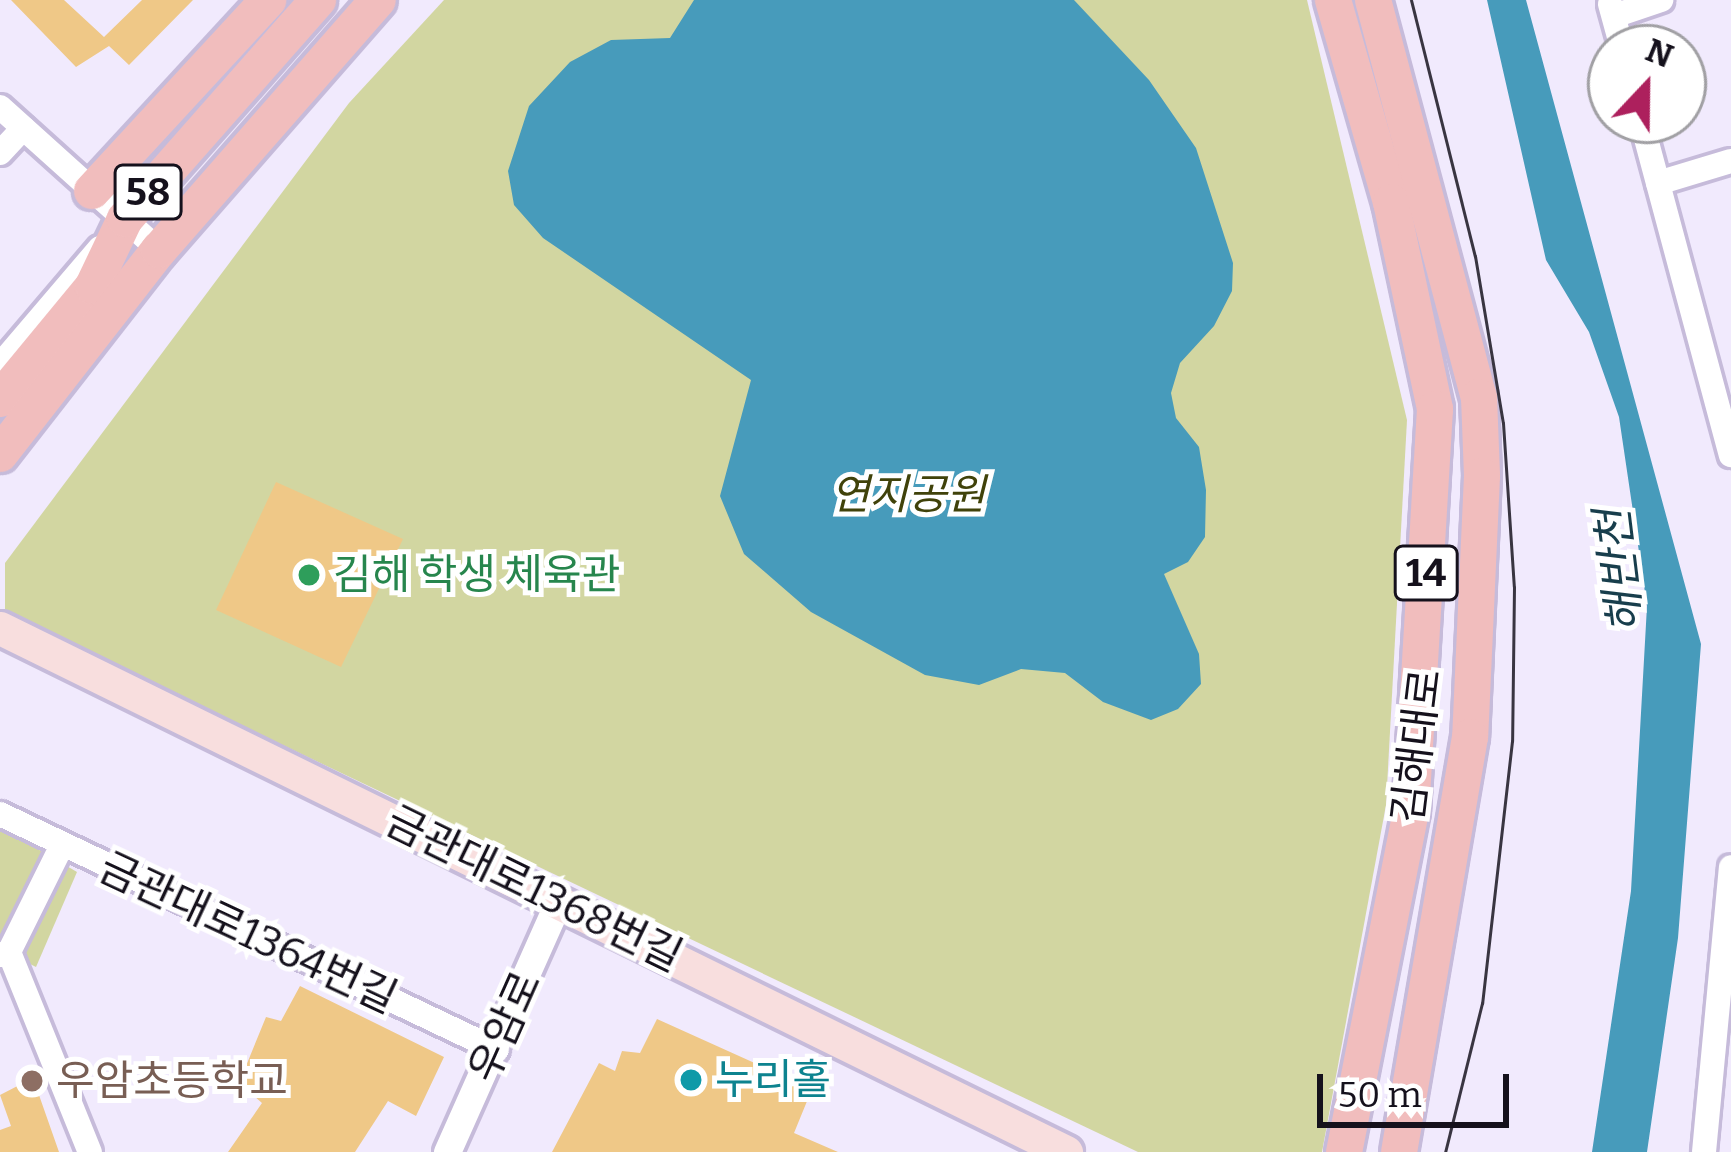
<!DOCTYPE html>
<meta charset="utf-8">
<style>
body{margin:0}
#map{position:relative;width:1731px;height:1152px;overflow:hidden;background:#f1eafd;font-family:Bitter,"Noto Sans KR",serif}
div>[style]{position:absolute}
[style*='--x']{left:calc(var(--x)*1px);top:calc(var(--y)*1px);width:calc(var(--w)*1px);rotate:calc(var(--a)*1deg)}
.green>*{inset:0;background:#d2d6a1}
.water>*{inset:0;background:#479bbb}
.building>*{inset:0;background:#efc887}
.roads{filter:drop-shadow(3px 0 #c6bbda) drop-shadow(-3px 0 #c6bbda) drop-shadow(0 3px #c6bbda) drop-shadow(0 -3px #c6bbda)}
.minor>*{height:24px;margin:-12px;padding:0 12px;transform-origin:12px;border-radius:12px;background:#fff}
.tertiary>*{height:27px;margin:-13.5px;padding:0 13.5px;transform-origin:13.5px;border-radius:13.5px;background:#fff}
.secondary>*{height:33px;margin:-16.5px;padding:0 16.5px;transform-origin:16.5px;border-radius:16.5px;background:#f8dede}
.primary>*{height:36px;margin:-18px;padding:0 18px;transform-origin:18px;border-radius:18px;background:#f1bdbd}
.tram>*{height:3px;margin:-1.5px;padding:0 1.5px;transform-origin:1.5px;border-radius:1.5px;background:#393541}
.dots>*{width:33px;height:33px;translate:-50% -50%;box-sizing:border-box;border:6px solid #fff;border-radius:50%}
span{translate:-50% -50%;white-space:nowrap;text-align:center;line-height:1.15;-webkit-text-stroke:10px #fff;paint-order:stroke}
.shield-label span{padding:3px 9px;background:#fff;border:3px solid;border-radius:9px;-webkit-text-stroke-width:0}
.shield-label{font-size:39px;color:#15111c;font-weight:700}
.park-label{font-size:42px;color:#40420a;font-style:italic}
.leisure-label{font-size:42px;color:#27864d}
.left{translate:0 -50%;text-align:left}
.street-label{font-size:42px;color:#15111c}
.culture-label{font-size:42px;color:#0d838f}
.education-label{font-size:42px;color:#785e54}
.water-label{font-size:45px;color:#183e4c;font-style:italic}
.north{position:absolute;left:1587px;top:24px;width:120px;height:120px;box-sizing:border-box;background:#fff;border:3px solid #a1a0a4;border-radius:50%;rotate:22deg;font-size:33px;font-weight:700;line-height:48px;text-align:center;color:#15111c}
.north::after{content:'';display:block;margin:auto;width:42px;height:54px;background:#ad205d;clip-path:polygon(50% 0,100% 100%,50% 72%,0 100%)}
.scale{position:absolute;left:1317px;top:1074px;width:192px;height:54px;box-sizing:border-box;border:6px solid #15111c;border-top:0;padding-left:15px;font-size:36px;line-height:42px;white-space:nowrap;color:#15111c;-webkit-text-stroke:9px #fff;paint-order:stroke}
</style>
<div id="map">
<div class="green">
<i style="clip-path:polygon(444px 0,1307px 0,1407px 420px,1386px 805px,1322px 1152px,1138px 1152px,5px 613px,5px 563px,349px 103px)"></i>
<i style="clip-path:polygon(0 827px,77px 872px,36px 967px,0 949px)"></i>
</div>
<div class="water">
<i style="clip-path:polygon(694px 0,1074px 0,1149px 80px,1196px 148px,1233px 263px,1232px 291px,1214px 326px,1180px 363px,1171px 393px,1176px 418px,1199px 447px,1206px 490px,1205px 537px,1188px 562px,1164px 574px,1199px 654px,1201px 684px,1178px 709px,1151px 720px,1103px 702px,1065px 673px,1021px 669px,979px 685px,925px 675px,811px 612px,744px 554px,720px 496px,751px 380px,543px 238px,514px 205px,508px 171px,529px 106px,570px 62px,611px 40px,670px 38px)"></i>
<i style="clip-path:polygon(1487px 0,1526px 0,1701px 644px,1678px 938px,1647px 1152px,1592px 1152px,1631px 891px,1647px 606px,1619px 417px,1589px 332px,1546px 260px)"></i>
</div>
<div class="building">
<i style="clip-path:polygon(11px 0,64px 0,104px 37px,142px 0,193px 0,129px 65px,109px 46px,76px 67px)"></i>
<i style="clip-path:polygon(276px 482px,403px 539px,341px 667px,216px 610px)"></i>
<i style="clip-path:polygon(300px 986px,444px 1057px,416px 1116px,388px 1101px,355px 1152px,228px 1152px,262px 1103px,239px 1083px,266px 1017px,281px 1021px)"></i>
<i style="clip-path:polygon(657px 1019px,812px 1089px,794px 1133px,838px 1152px,552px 1152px,599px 1063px,615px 1071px,622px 1051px,640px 1053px)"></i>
<i style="clip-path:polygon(33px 1078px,59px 1152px,0 1152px,0 1130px,11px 1126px,0 1095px)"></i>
</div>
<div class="roads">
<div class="minor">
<i style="--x:1610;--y:4;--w:46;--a:74.7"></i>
<i style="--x:1614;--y:16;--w:50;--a:-18.8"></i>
<i style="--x:0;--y:107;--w:214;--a:42"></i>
<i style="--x:1641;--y:120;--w:347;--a:75"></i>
<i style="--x:0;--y:153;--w:34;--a:-47"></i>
<i style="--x:1658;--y:183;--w:76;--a:-16.8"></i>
<i style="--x:0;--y:365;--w:154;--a:-49.5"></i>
<i style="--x:0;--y:814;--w:550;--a:25.4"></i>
<i style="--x:9;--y:952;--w:216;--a:68"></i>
<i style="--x:0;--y:955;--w:9;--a:-18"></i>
<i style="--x:9;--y:952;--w:119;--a:-63.6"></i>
<i style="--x:1704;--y:1152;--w:286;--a:-84.6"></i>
</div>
<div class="tertiary">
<i style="--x:447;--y:1152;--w:276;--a:-66"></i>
</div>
<div class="secondary">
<i style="--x:0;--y:628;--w:1188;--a:26.18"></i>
</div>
<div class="primary">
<i style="--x:1333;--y:0;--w:210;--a:74"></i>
<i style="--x:1391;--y:202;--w:212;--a:78"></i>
<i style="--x:1435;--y:409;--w:403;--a:93.4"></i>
<i style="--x:1411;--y:811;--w:348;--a:101.1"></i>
<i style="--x:1373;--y:0;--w:411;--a:75.1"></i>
<i style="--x:1479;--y:397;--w:79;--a:87.8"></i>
<i style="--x:1482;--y:476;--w:261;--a:92.6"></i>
<i style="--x:1470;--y:737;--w:421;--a:99.7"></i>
<i style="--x:92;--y:191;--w:260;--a:-47.3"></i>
<i style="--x:0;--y:399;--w:146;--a:-50.5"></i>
<i style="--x:93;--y:286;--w:74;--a:-64.5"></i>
<i style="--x:125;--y:219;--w:292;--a:-48.6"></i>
<i style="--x:0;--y:454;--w:259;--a:-52.1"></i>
<i style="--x:159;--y:250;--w:332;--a:-48.8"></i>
</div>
</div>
<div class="tram">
<i style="--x:1411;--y:0;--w:264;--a:76"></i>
<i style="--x:1475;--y:256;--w:169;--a:80.5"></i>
<i style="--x:1503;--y:423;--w:164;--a:86.2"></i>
<i style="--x:1514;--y:587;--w:154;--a:90.7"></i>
<i style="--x:1512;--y:741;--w:264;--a:96.5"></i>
<i style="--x:1482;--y:1003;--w:154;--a:103.9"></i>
</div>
<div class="dots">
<i style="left:309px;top:575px;background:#2e9e5b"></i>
<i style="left:691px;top:1080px;background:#0f9aa8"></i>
<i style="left:32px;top:1081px;background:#8d6e63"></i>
</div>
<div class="shield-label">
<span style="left:148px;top:192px">58</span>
<span style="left:1426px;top:573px">14</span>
</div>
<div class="park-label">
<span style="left:908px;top:495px">연지공원</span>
</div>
<div class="leisure-label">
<span class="left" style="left:333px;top:575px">김해 학생 체육관</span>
</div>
<div class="street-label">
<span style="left:1417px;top:746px;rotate:-83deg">김해대로</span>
<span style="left:534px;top:889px;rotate:26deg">금관대로1368번길</span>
<span style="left:248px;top:933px;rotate:25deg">금관대로1364번길</span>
<span style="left:505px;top:1027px;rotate:-66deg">우암로</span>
</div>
<div class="culture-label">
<span class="left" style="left:715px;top:1080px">누리홀</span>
</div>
<div class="education-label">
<span class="left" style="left:56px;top:1081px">우암초등학교</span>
</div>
<div class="water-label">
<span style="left:1621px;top:571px;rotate:-97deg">해반천</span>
</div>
<div class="north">N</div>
<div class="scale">50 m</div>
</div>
